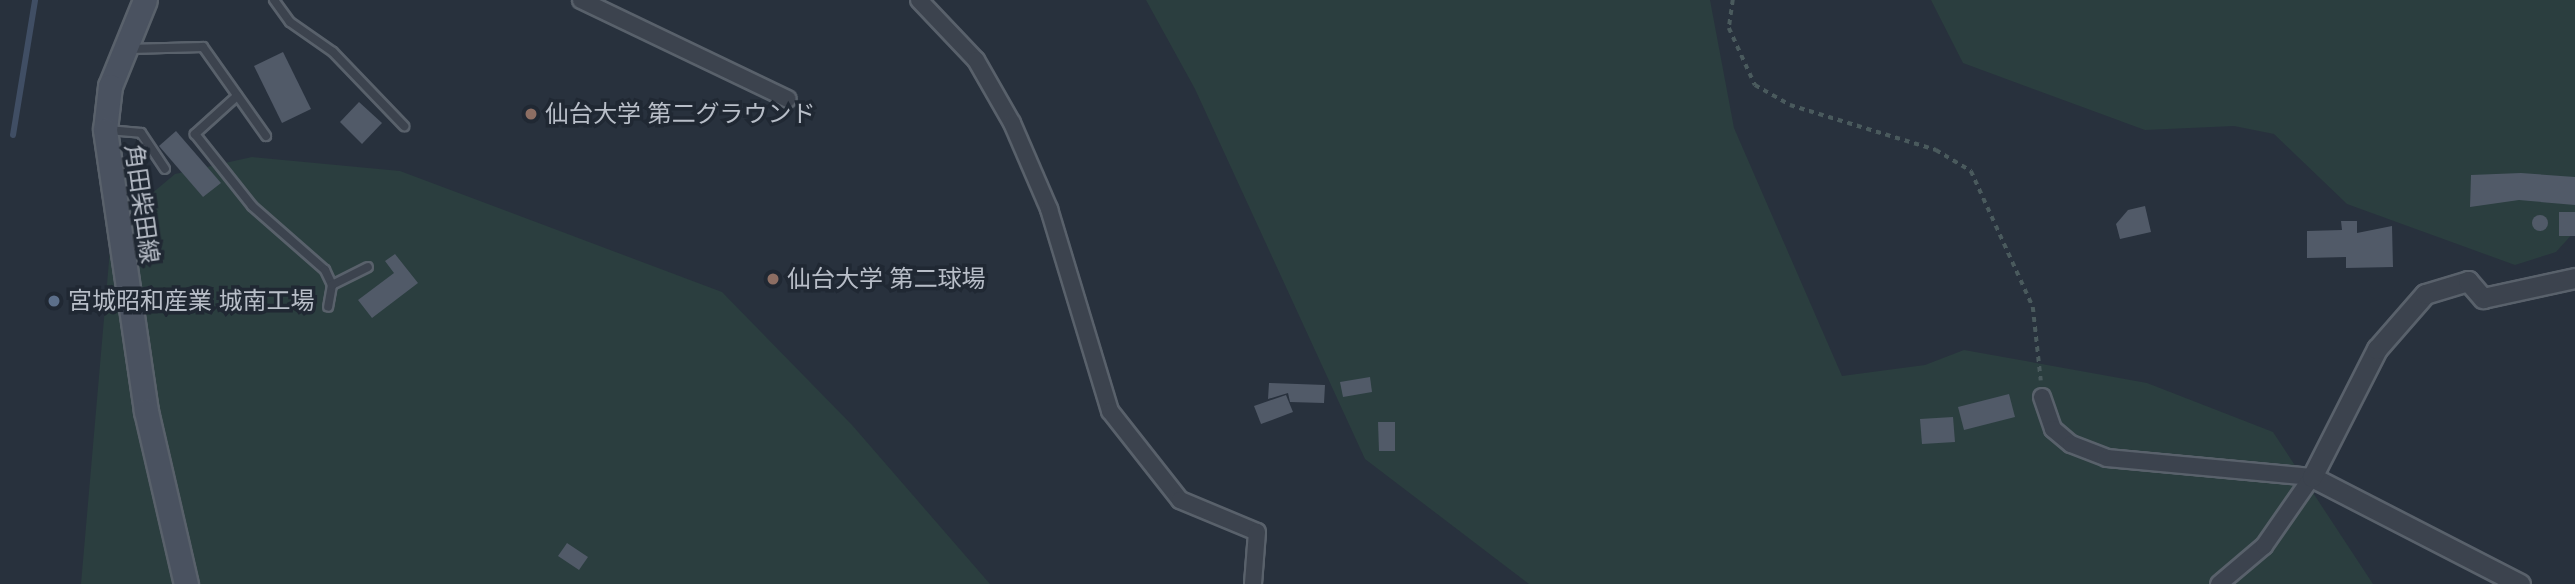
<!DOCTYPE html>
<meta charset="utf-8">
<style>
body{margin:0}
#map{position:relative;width:2575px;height:584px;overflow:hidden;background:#28313d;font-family:Quicksand,"Noto Sans JP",sans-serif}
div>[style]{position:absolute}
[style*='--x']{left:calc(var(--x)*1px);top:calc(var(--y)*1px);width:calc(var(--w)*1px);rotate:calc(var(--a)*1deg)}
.green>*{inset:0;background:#2b3e3f}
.stream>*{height:6px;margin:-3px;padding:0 3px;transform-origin:3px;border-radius:3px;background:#404e64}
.building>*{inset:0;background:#515a68}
.round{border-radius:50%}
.path>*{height:3.5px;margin-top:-1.75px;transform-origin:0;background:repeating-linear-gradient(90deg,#4a5a5d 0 5px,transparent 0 10px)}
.roads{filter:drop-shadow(2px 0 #59616b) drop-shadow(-2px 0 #59616b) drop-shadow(0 2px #59616b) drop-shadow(0 -2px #59616b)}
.service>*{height:8px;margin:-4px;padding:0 4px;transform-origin:4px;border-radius:4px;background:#3c434e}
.minor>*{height:16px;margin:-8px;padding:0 8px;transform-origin:8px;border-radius:8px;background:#3c434e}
.tertiary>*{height:19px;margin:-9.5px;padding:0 9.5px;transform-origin:9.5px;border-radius:9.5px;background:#3c434e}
.secondary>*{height:23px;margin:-11.5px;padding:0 11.5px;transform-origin:11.5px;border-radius:11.5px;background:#4a5260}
.dots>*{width:19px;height:19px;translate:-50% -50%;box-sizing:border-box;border:4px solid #202833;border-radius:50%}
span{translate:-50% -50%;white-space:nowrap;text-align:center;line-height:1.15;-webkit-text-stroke:7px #202833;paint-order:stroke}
.poi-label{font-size:24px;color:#b8bec8}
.left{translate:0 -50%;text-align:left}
.street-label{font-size:24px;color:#b8bec8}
</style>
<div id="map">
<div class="green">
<i style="clip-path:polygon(1146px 0,1710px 0,1734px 128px,1842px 376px,1925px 365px,1964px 350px,2147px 383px,2273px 432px,2373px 584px,1529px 584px,1365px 459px,1195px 89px)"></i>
<i style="clip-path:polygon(1931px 0,2575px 0,2575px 231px,2556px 252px,2515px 265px,2347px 204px,2274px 134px,2234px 126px,2145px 130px,1963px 63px)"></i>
<i style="clip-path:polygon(252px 157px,400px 171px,722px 292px,852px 425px,990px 584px,81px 584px,111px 238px,126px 215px,175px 174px)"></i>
</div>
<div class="stream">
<i style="--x:13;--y:135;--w:137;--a:-80.7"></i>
</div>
<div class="building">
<i style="clip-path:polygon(283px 52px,311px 109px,282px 123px,254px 66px)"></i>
<i style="clip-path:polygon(359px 102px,382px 123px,362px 144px,340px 122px)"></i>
<i style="clip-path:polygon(176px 131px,221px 183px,203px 197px,159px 146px)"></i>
<i style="clip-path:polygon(2521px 173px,2575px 177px,2575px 205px,2519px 200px,2470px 207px,2471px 175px)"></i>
<i style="clip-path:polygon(2145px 206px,2151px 232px,2120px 239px,2116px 224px,2128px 210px)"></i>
<i style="clip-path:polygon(2559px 212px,2575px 212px,2575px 236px,2559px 236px)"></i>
<i class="round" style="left:2532px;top:215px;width:16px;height:16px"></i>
<i style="clip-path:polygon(2341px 221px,2357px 221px,2357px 233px,2392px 226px,2393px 267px,2346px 268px,2346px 257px,2307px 258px,2307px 231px,2342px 230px)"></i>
<i style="clip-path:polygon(395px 254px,418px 283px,372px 318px,358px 300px,394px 273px,385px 261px)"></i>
<i style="clip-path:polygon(1370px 377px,1372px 392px,1343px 397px,1340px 382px)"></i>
<i style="clip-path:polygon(1269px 383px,1325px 385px,1324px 403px,1290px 402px,1288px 393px,1268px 399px)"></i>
<i style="clip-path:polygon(2009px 394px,2015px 417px,1964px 430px,1958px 407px)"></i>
<i style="clip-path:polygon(1286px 395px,1293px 412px,1261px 424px,1254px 406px)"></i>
<i style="clip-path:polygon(1953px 417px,1955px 442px,1922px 444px,1920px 419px)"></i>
<i style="clip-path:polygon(1378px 422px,1395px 422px,1395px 451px,1379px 451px)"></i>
<i style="clip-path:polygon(567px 543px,588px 557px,579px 570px,558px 556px)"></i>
</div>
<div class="path">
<i style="--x:1733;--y:0;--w:28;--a:98"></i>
<i style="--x:1729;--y:28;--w:63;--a:65.5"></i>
<i style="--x:1755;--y:85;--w:40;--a:29.7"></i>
<i style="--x:1790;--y:105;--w:153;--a:17.1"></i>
<i style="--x:1936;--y:150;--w:41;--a:31"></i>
<i style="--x:1971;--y:171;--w:149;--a:65.5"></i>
<i style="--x:2033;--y:307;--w:74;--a:83.8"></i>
</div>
<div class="roads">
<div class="service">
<i style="--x:274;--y:0;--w:27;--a:54"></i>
<i style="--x:290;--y:22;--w:52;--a:34.9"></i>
<i style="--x:333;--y:52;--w:103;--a:46.2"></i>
<i style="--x:129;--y:49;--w:74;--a:-1.5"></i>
<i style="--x:203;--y:47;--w:109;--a:54.7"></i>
<i style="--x:237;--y:96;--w:57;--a:137.9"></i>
<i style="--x:195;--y:134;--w:92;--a:51.6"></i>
<i style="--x:252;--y:206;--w:97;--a:41.2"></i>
<i style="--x:325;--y:270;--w:17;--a:65"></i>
<i style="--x:332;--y:285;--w:22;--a:100"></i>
<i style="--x:108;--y:130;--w:33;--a:5"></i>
<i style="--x:141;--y:133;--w:43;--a:56.3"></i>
<i style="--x:332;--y:285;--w:40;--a:-26.6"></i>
</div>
<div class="minor">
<i style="--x:581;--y:0;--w:229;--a:25.6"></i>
<i style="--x:919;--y:0;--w:83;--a:46.5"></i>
<i style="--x:976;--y:60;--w:73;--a:60.3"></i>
<i style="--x:1012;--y:123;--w:94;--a:66.7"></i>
<i style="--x:1049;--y:209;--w:211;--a:73.2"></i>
<i style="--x:1110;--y:411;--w:113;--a:51.8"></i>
<i style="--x:1180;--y:500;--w:83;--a:22.6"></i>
<i style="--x:1257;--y:532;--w:52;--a:94.4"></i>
<i style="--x:2042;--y:397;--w:34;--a:71"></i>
<i style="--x:2053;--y:429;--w:23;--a:40"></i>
<i style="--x:2071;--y:444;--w:39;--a:21"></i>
<i style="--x:2107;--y:458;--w:206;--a:5.3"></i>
<i style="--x:2219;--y:584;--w:59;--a:-40.2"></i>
<i style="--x:2264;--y:546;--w:84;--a:-55.2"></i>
</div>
<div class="tertiary">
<i style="--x:2520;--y:584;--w:234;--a:-152.8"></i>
<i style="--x:2312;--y:477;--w:144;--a:-63.1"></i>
<i style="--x:2377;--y:349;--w:73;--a:-48.9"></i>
<i style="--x:2425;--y:294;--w:45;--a:-16.8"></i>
<i style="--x:2468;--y:281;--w:23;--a:49"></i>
<i style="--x:2483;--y:298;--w:94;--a:-12.3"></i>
</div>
<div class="secondary">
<i style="--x:145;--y:0;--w:93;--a:112.1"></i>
<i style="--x:110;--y:86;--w:44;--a:96.5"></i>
<i style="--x:105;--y:130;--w:284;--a:81.7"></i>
<i style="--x:146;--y:411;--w:178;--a:77"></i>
</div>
</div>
<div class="dots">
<i style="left:531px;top:114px;background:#8d6e63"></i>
<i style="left:773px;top:279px;background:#8d6e63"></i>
<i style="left:54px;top:301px;background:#5c6f8a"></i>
</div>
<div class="poi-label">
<span class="left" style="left:545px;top:114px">仙台大学 第二グラウンド</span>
<span class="left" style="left:787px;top:279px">仙台大学 第二球場</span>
<span class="left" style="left:68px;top:301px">宮城昭和産業 城南工場</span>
</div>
<div class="street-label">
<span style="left:142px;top:204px;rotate:82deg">角田柴田線</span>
</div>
</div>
